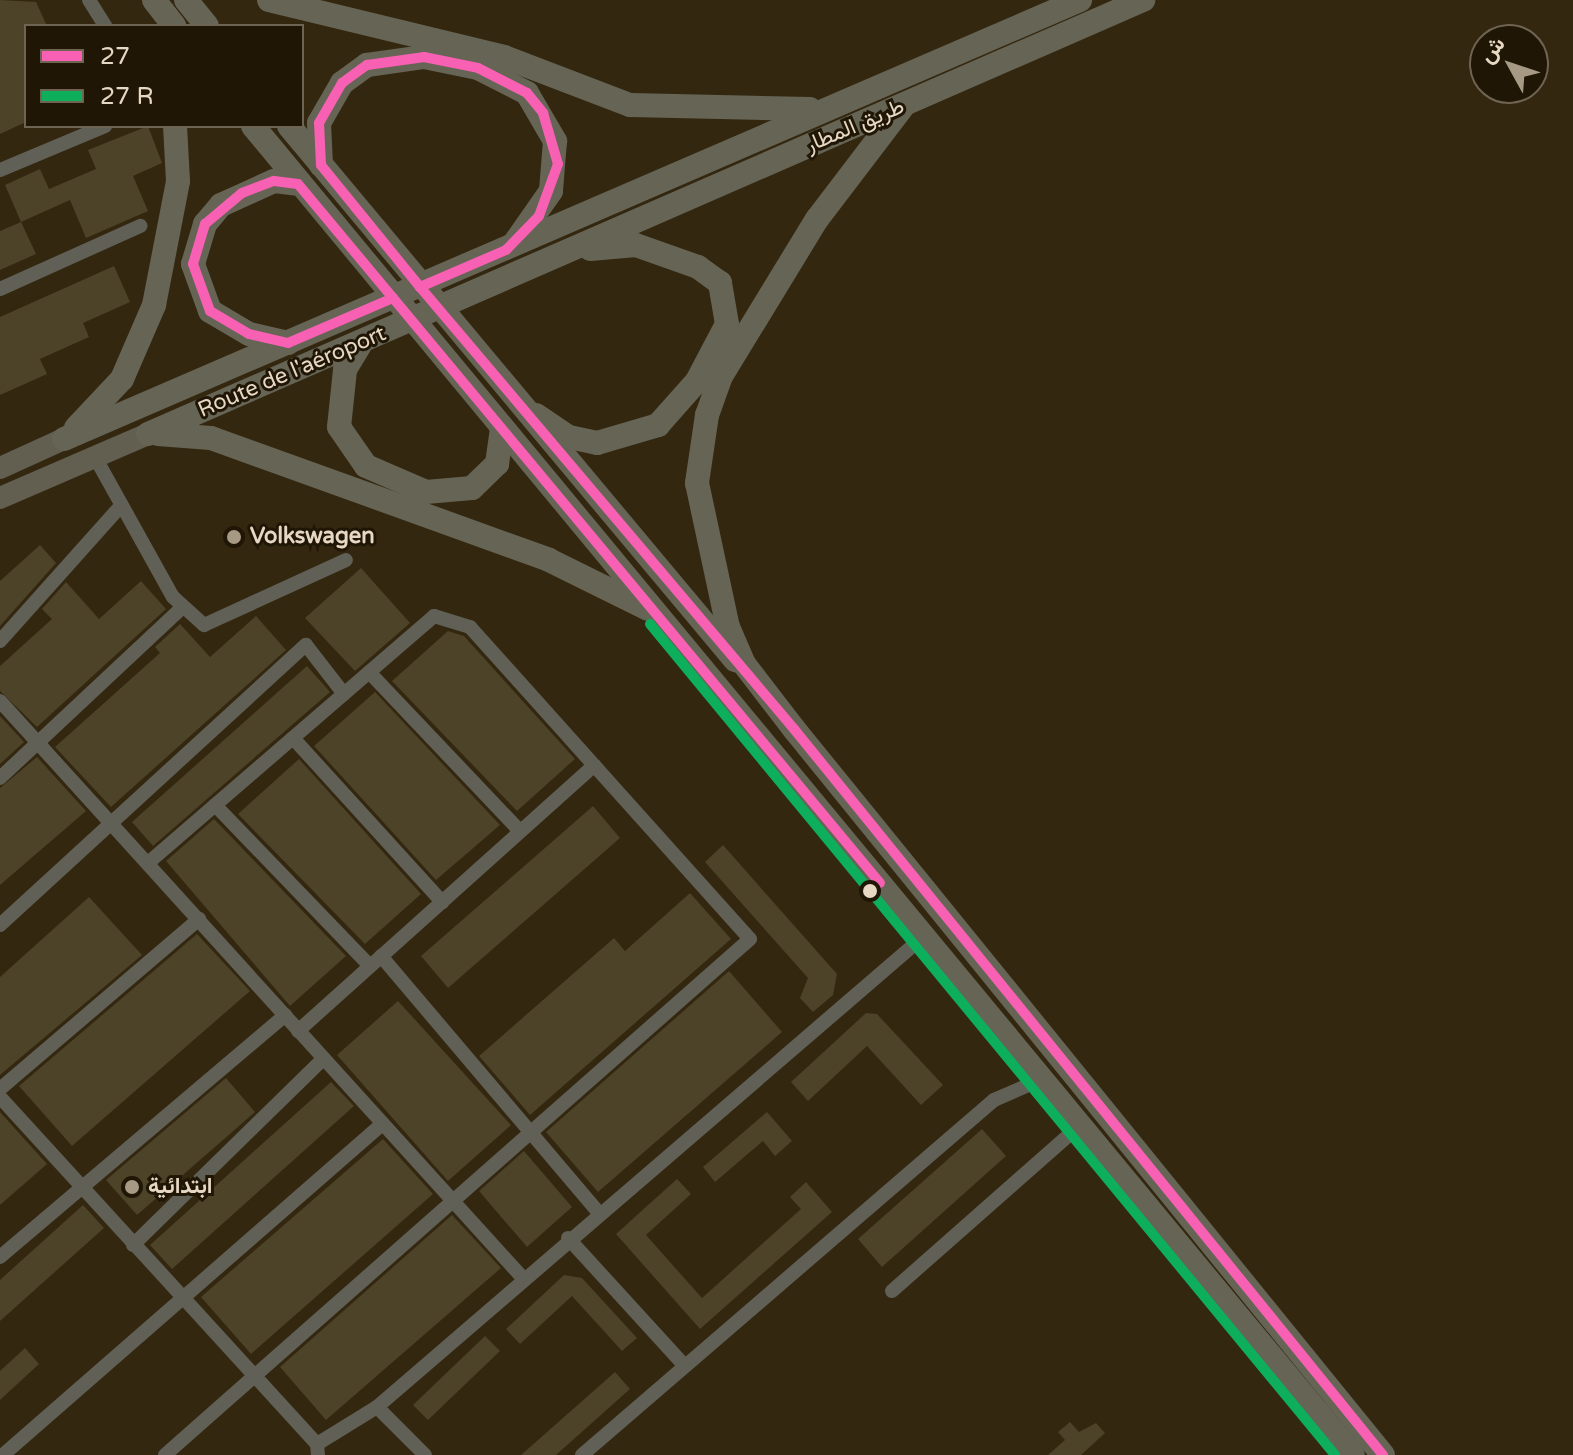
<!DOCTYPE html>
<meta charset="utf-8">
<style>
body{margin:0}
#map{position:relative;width:1573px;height:1455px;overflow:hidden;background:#332710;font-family:"Varela Round",Vazirmatn,sans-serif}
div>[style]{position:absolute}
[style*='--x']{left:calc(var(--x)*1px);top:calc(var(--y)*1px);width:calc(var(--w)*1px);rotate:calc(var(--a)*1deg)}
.building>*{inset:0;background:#4c4328}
.street>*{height:14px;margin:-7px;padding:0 7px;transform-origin:7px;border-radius:7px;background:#616056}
.primary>*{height:22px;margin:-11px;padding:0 11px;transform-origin:11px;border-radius:11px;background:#625e50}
.highway>*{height:24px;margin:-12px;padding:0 12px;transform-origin:12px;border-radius:12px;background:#666454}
.bus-1>*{height:10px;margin:-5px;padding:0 5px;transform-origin:5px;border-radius:5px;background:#f860b3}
.bus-2>*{height:10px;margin:-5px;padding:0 5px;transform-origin:5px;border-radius:5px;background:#0daf5c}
.dots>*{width:22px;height:22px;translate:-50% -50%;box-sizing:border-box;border:4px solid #201606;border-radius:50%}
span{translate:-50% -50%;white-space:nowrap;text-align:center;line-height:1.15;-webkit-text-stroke:6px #201606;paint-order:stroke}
.street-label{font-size:22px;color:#e6d8c3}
.poi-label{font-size:22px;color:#e6d8c3;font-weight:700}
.left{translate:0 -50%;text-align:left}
.legend{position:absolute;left:24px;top:24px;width:280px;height:104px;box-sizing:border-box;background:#201606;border:2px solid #6f6452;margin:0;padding:10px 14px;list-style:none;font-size:24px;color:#e6d8c3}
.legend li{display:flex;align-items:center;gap:16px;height:40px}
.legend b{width:40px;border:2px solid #6f6452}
.north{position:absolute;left:1469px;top:24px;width:80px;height:80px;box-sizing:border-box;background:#201606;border:2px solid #6f6452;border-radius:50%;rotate:310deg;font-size:22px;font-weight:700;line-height:32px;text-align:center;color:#e6d8c3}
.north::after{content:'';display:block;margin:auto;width:28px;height:36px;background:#a79a84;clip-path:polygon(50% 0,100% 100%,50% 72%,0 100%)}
</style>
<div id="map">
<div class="building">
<i style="clip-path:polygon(0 0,36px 2px,47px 26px,26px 26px,26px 122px,0 134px)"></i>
<i style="clip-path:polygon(148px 126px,162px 163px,133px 176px,148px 211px,86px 238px,70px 200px,21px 222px,5px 185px,40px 169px,49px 189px,96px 169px,88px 150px)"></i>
<i style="clip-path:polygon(21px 222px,36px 254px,0 270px,0 231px)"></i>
<i style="clip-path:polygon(114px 266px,130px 302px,83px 323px,89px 337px,40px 359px,47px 374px,0 395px,0 317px)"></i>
<i style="clip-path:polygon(40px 545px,56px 563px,0 626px,0 581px)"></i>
<i style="clip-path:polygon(361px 568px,410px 623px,355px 671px,305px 618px)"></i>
<i style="clip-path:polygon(141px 581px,166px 609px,37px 727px,0 691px,0 666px,52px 619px,42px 609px,66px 582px,99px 619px)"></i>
<i style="clip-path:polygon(256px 616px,286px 650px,111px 807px,55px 747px,160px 653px,155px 647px,180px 624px,210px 657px)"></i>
<i style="clip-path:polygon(448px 631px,464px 636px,575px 759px,517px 811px,392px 681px)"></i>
<i style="clip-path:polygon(307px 666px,330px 692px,153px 846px,132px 822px)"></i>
<i style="clip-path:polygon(375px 692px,500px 825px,436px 880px,314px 746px)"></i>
<i style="clip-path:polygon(0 716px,24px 742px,0 764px)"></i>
<i style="clip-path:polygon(37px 757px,86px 811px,0 885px,0 788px)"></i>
<i style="clip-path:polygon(299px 759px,421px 894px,365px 944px,238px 814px)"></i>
<i style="clip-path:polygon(593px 806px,620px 838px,448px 988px,421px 956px)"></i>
<i style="clip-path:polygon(214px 819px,346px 956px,290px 1006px,166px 861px)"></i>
<i style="clip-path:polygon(723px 845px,837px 974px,833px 995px,813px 1012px,800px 998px,808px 978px,705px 862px)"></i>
<i style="clip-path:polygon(690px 893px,731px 939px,530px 1115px,479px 1056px,614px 938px,625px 951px)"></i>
<i style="clip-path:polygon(89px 897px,142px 955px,0 1075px,0 977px)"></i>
<i style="clip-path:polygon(197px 934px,250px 991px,72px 1146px,19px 1086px)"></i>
<i style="clip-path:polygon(729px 971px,782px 1032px,598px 1192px,546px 1132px)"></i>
<i style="clip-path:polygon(398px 1001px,511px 1125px,448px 1181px,337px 1055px)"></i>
<i style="clip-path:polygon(866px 1013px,877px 1014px,943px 1085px,921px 1105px,867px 1046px,808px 1101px,791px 1082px)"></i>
<i style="clip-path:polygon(226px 1078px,255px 1112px,137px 1215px,106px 1180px)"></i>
<i style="clip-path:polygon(331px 1082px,354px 1106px,172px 1269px,150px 1245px)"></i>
<i style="clip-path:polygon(0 1112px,47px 1164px,0 1205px)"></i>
<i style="clip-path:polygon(767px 1112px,792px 1141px,775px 1156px,763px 1141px,715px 1182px,703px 1167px)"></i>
<i style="clip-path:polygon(982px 1129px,1006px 1156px,882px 1267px,858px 1239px)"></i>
<i style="clip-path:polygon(383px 1139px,433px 1194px,251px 1354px,201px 1297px)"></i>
<i style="clip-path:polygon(524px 1151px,572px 1207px,527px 1247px,479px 1191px)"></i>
<i style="clip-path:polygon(677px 1179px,691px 1194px,646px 1235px,702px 1298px,801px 1209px,790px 1197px,806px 1182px,832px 1212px,700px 1329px,616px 1234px)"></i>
<i style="clip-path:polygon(83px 1205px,104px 1228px,0 1321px,0 1280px)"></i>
<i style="clip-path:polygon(452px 1215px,501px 1268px,326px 1420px,280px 1367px)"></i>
<i style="clip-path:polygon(564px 1275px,582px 1278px,637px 1338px,622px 1351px,572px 1296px,520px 1344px,506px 1329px)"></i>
<i style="clip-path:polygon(485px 1336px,500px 1351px,428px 1420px,413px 1405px)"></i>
<i style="clip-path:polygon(25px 1348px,39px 1364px,0 1400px,0 1371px)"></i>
<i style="clip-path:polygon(615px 1372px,630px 1389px,556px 1455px,521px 1455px)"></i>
<i style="clip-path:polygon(1070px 1422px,1079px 1432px,1096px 1423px,1105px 1433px,1081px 1455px,1048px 1455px,1065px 1440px,1058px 1432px)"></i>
</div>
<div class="street">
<i style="--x:89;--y:0;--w:31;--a:58"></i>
<i style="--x:0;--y:170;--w:114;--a:-22.7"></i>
<i style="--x:0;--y:289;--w:154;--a:-24.2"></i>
<i style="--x:95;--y:457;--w:160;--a:60.9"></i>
<i style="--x:173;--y:597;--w:42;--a:42.1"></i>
<i style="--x:204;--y:625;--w:156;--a:-24.6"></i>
<i style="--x:0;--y:641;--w:177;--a:-48.2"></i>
<i style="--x:369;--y:672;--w:219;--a:46.5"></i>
<i style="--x:0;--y:701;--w:777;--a:47.82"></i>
<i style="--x:293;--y:738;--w:222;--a:47.7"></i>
<i style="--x:0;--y:778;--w:250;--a:-43.1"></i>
<i style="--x:215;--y:805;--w:223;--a:46.1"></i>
<i style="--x:148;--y:863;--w:378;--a:-40.8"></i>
<i style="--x:434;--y:616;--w:38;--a:17"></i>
<i style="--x:470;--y:627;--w:419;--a:48.1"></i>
<i style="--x:750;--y:939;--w:780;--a:138.59"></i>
<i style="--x:0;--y:925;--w:415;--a:-42.5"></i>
<i style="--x:306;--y:645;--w:62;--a:52.2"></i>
<i style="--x:381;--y:956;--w:336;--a:49.7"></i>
<i style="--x:298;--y:1031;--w:398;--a:-41.9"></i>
<i style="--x:0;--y:1089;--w:262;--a:-40.5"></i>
<i style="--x:0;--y:1097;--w:470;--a:47.6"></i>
<i style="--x:317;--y:1444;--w:11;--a:85"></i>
<i style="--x:568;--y:1238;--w:173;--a:47.6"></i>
<i style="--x:133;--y:1245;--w:266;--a:-44.4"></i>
<i style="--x:0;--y:1257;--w:374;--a:-40.3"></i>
<i style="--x:892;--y:1291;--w:251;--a:-41.4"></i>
<i style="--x:377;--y:1407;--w:68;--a:45"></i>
<i style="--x:317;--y:1444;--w:70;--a:-31.7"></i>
<i style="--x:377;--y:1407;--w:720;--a:-40.72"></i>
<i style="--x:3;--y:1455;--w:502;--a:-41.12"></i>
<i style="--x:582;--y:1455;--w:544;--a:-40.75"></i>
<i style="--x:994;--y:1100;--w:50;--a:-23.5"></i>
</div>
<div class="primary">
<i style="--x:0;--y:468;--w:70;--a:-24.4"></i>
<i style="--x:0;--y:498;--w:161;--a:-23.4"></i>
</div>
<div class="highway">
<i style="--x:154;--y:0;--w:33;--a:52"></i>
<i style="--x:186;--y:0;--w:33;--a:51"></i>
<i style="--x:269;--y:0;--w:242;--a:13.6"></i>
<i style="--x:504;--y:57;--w:135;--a:20.9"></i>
<i style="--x:630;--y:105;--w:180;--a:1.3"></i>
<i style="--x:904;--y:105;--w:143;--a:127.3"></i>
<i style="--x:817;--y:219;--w:184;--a:121.4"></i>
<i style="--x:721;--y:376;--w:41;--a:109.7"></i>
<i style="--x:707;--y:415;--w:69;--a:98.4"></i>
<i style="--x:697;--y:483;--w:147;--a:77.9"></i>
<i style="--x:728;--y:627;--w:40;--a:66.6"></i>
<i style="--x:744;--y:664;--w:82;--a:52.4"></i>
<i style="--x:794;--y:729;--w:935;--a:50.95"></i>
<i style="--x:253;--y:126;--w:1725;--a:50.39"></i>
<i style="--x:289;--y:126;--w:696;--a:50.13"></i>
<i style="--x:321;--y:165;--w:42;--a:-92.7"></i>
<i style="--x:319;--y:123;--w:46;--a:-60.1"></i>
<i style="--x:342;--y:83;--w:31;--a:-36"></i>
<i style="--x:367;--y:65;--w:58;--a:-8"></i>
<i style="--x:424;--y:57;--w:55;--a:11.5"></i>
<i style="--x:478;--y:68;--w:55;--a:27"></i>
<i style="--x:527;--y:93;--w:56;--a:59.7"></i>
<i style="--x:555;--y:141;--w:50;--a:94.6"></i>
<i style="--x:551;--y:191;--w:61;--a:125"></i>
<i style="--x:288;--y:343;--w:40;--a:-167"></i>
<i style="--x:249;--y:334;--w:45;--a:-149.5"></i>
<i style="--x:210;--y:311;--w:50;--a:-109.9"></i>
<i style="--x:193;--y:264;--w:42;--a:-73.3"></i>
<i style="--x:205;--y:224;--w:25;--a:-50"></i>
<i style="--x:221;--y:205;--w:58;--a:-24.4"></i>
<i style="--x:274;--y:181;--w:24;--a:7"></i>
<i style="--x:361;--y:343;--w:31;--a:121"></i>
<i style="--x:345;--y:370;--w:57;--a:96"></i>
<i style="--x:339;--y:427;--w:47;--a:55.3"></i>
<i style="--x:366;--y:466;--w:65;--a:23.4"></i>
<i style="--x:426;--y:492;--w:46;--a:-5"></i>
<i style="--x:472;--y:488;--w:35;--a:-44"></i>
<i style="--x:497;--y:464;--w:35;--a:-82"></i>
<i style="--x:536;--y:415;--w:40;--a:34"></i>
<i style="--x:569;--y:437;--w:29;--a:12"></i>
<i style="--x:597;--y:443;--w:64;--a:-16.4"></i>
<i style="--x:658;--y:425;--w:59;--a:-48.4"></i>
<i style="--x:697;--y:381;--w:64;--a:-62.2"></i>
<i style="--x:727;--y:324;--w:42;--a:-99.7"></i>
<i style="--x:720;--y:283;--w:27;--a:-144"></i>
<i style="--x:698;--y:267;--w:66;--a:-160.5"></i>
<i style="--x:636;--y:245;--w:46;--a:175"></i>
<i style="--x:76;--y:428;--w:67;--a:-46.8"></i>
<i style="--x:122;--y:379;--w:81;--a:-66.6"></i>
<i style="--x:154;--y:305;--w:126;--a:-79"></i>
<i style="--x:178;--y:181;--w:55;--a:-93.1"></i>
<i style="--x:148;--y:434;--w:1086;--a:-23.57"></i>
<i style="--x:158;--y:434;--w:53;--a:4.3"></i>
<i style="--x:211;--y:438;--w:359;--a:19.8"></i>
<i style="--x:549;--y:560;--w:110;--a:26.3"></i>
<i style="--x:64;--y:439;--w:1107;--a:-23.37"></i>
</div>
<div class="bus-1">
<i style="--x:424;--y:57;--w:55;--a:11.5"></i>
<i style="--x:478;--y:68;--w:55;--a:27"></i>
<i style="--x:527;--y:93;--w:26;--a:51"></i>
<i style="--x:543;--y:113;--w:53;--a:73.6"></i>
<i style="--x:558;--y:164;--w:55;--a:110.1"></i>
<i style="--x:539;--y:216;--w:47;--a:134.1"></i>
<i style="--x:506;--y:250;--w:94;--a:156.7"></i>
<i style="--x:420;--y:287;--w:157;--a:-129.1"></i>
<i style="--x:321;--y:165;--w:42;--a:-92.7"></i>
<i style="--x:319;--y:123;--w:46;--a:-60.1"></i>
<i style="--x:342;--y:83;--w:31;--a:-36"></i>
<i style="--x:367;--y:65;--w:58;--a:-8"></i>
<i style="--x:274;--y:181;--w:24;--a:7"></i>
<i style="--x:298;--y:184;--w:148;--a:50.2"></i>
<i style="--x:393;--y:298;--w:114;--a:156.8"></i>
<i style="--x:288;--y:343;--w:40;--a:-167"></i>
<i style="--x:249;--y:334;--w:45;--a:-149.5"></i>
<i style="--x:210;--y:311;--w:50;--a:-109.9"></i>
<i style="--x:193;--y:264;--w:42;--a:-73.3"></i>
<i style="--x:205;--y:224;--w:48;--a:-40"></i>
<i style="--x:242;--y:193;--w:34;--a:-21"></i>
<i style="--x:420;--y:287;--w:579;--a:49.76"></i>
<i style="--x:794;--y:729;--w:935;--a:50.95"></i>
<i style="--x:393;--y:298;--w:761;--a:50.22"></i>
</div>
<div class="bus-2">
<i style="--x:650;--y:624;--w:1077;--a:50.5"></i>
</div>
<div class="dots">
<i style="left:234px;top:537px;background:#a79a84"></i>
<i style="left:870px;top:891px;background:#e6d8c3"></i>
<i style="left:132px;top:1187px;background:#a79a84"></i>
</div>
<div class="street-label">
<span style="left:855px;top:126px;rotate:-23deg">طريق المطار</span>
<span style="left:292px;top:372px;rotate:-23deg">Route de l'aéroport</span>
</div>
<div class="poi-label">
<span class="left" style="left:250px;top:537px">Volkswagen</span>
<span class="left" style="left:148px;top:1187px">ابتدائية</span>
</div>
<ul class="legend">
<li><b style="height:10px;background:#f860b3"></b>27</li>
<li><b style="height:10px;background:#0daf5c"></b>27 R</li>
</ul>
<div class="north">ش</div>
</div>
